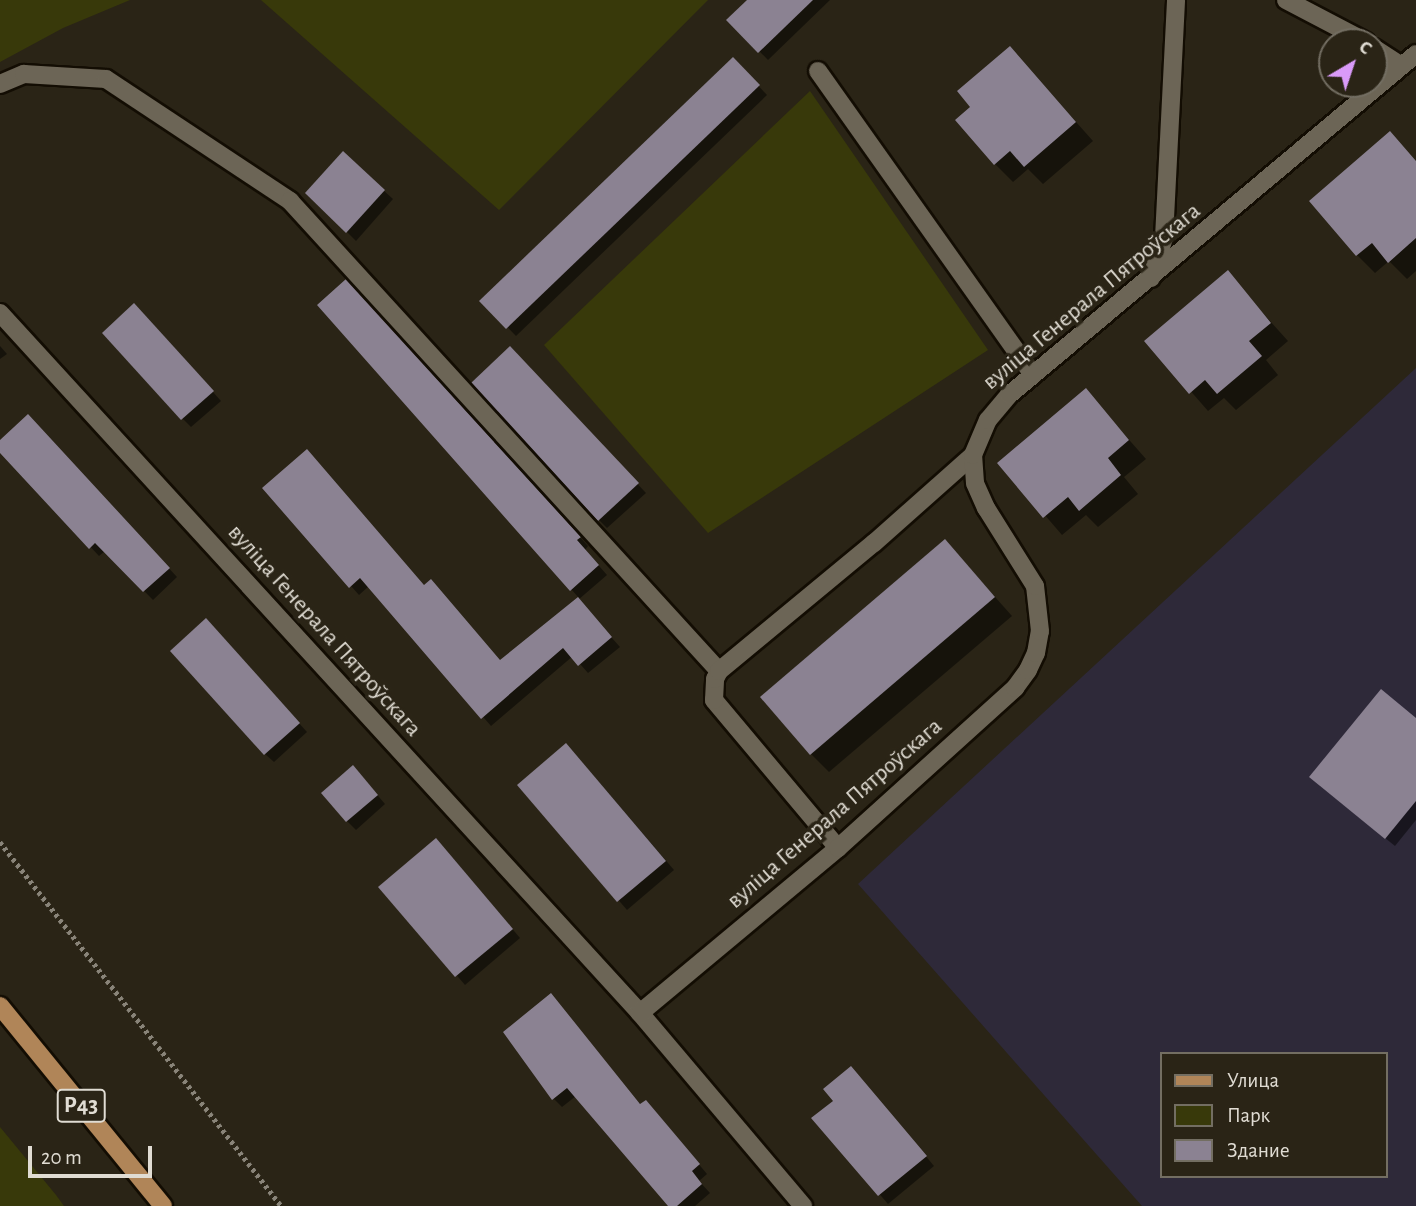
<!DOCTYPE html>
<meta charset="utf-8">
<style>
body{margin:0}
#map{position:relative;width:1416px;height:1206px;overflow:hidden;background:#2a2416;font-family:"Alegreya Sans",sans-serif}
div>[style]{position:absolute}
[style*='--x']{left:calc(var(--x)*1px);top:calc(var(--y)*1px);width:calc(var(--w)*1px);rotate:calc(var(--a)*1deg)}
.industrial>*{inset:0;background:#2e2939}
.green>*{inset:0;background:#38390a}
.shadow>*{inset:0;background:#0007}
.building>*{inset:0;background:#8b8292}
.path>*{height:4.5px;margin-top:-2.25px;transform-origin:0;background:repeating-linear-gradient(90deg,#898479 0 3.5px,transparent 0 7px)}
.roads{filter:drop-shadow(2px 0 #130d03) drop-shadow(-2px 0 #130d03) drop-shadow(0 2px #130d03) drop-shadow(0 -2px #130d03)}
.lane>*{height:18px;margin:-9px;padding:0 9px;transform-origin:9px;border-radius:9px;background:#6c6556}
.street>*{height:18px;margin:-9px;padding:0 9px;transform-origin:9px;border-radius:9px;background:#6c6556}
.primary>*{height:18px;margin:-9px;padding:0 9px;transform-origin:9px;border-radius:9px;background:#b08558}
span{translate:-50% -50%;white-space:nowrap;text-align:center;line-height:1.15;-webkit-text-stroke:7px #2a2416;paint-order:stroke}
.shield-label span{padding:2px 5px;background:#2a2416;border:2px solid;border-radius:5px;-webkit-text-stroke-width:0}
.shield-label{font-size:23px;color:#e0dcd3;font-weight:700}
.street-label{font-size:24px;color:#e0dcd3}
.legend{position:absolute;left:1160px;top:1052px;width:228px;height:126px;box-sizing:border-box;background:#2a2416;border:2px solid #736e62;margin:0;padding:9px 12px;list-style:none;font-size:21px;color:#e0dcd3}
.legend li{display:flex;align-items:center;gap:14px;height:35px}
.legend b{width:35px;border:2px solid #736e62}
.north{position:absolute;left:1318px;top:28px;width:70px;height:70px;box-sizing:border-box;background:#2a2416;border:2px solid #736e62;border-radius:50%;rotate:39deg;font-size:19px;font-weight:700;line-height:28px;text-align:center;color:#e0dcd3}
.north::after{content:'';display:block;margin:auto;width:24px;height:32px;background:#d99af8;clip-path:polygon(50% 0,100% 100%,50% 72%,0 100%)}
.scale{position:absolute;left:28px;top:1146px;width:124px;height:32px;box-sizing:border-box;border:4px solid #e0dcd3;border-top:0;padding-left:9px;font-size:21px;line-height:24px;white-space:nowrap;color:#e0dcd3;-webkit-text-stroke:5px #2a2416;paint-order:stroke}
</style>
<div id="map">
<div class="industrial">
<i style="clip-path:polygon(evenodd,1416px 368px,1416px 1206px,1142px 1206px,858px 884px,1416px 368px,1162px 1054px,1386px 1054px,1386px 1176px,1162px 1176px,1162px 1054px)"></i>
</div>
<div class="green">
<i style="clip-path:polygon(0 0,130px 0,63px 28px,0 62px)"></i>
<i style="clip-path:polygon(261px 0,708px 0,499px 210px)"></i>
<i style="clip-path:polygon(810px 91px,988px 350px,708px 533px,544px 345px)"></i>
<i style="clip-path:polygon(0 1127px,56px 1195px,64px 1206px,0 1206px)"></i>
</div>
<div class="shadow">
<i style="clip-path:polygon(749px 0,830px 0,768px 60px,729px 20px)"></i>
<i style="clip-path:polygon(1010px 48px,1093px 141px,1043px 184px,1028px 169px,1013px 182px,995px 164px)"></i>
<i style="clip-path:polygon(733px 59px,767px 95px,516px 336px,482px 301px)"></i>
<i style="clip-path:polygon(1390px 133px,1416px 161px,1416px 271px,1407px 279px,1389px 261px,1375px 273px,1357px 255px)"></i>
<i style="clip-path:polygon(343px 154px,393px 199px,356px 241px,308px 193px)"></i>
<i style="clip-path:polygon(1227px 273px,1288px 341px,1266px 360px,1278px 375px,1236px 410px,1224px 398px,1208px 411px,1147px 341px)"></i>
<i style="clip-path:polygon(355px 290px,588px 546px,585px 550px,607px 575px,578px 600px,620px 647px,588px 673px,573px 656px,491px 726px,369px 586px,359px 595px,264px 488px,425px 586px,501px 662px,579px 598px,320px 306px)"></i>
<i style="clip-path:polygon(143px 314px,221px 401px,191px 427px,183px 419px)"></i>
<i style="clip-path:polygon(0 346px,7px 354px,0 359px)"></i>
<i style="clip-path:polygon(519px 357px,646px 493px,607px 528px,599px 520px)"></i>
<i style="clip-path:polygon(1086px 391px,1146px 459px,1124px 477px,1138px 494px,1098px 527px,1086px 515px,1062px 535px,1000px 463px)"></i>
<i style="clip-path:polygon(37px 425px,177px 577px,153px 600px,105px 551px,99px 556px,0 450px,0 442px)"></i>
<i style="clip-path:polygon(945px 541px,1012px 616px,829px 772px,811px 754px)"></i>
<i style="clip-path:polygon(214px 629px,307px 732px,274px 762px,265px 754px)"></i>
<i style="clip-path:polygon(1416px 720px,1416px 820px,1395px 846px,1320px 786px)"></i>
<i style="clip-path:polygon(575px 754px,674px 870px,627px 910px,520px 785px)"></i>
<i style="clip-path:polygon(361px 776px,385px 804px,356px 830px,347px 821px)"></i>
<i style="clip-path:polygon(445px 849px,520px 938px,465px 985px,381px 887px)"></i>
<i style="clip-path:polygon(506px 1032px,654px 1111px,707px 1174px,699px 1181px,710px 1193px,695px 1206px,671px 1206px,576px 1096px,562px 1107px,554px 1099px)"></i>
<i style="clip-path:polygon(860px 1077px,934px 1166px,888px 1204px,814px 1118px)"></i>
</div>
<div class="building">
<i style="clip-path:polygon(747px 0,813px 0,758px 53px,726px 20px)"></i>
<i style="clip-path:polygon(1010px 46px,1076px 122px,1024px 167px,1010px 151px,994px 165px,955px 120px,970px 107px,957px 91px)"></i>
<i style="clip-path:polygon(733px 57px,760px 85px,506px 329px,479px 301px)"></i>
<i style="clip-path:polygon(1390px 131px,1416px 161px,1416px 238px,1388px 263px,1372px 243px,1356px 256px,1309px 201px)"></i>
<i style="clip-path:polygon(343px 151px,385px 190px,346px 233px,305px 193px)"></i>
<i style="clip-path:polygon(1228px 270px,1271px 323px,1249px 341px,1262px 356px,1217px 394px,1205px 380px,1189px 394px,1144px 341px)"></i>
<i style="clip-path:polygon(346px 279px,581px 537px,577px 540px,599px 565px,570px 591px,317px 305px)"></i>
<i style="clip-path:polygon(134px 303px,214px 391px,181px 420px,102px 333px)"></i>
<i style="clip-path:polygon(510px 346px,639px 483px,598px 521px,471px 383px)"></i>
<i style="clip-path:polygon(1086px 388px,1129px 440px,1108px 458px,1121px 475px,1079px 511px,1068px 497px,1043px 518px,997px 463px)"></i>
<i style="clip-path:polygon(28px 414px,170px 568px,143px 592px,95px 543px,89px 549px,0 453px,0 440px)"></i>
<i style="clip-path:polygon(307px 449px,424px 585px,431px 579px,500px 660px,578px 597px,612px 637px,578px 666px,563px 648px,481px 719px,360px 578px,349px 588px,262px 488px)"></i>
<i style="clip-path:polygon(945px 539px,995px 597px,810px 755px,760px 697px)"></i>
<i style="clip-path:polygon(206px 618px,300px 723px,264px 755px,170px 651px)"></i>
<i style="clip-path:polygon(1381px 689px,1416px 718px,1416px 801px,1385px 839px,1309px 777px)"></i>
<i style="clip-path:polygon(566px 743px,666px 861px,617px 902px,517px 785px)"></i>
<i style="clip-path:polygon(353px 765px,378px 795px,346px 822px,321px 793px)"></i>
<i style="clip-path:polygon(436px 838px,513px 929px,455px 977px,378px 887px)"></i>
<i style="clip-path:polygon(551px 993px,640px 1104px,646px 1100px,700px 1164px,692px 1171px,702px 1184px,677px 1206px,668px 1206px,567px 1088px,552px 1100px,503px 1032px)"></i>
<i style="clip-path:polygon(851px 1066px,927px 1156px,878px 1196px,811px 1118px,833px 1101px,823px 1089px)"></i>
</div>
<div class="path">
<i style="--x:0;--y:842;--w:460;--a:52.3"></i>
</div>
<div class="roads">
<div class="lane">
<i style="--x:1286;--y:0;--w:90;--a:27.7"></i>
<i style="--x:1374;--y:48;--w:33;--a:33"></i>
<i style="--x:818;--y:71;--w:372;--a:54.7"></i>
<i style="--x:0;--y:84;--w:26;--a:-23"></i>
<i style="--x:24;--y:74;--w:82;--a:3.5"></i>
<i style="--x:106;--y:79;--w:221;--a:33.5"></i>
<i style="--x:290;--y:201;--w:636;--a:47.61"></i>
<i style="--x:1151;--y:278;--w:42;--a:-72"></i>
<i style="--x:1164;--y:238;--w:238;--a:-87.1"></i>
</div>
<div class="street">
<i style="--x:0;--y:313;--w:948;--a:47.56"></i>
<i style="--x:640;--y:1013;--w:253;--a:49.8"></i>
<i style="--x:838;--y:848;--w:193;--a:-130"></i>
<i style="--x:714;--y:700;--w:21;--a:-87"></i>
<i style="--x:715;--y:679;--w:9;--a:-63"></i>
<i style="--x:719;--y:671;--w:201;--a:-39.6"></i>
<i style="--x:874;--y:543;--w:132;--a:-41.6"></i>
<i style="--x:640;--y:1013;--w:258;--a:-39.8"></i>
<i style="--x:838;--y:848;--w:239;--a:-42.1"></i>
<i style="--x:1015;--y:688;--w:22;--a:-54"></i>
<i style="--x:1028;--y:670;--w:19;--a:-65"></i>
<i style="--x:1036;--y:653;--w:22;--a:-80"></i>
<i style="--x:1040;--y:631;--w:45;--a:-96.3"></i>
<i style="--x:1035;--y:586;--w:92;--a:-122.1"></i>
<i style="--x:986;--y:508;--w:27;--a:-114"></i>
<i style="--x:975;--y:483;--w:28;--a:-94"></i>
<i style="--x:973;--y:455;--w:38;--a:-67"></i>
<i style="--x:988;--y:420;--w:33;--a:-50"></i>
<i style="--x:1009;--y:395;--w:531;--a:-39.96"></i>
</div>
<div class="primary">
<i style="--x:0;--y:1006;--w:258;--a:50.8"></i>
</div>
</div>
<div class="shield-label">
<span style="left:81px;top:1106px">Р43</span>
</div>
<div class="street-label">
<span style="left:1092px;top:297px;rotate:-40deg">вуліца Генерала Пятроўскага</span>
<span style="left:324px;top:631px;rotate:48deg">вуліца Генерала Пятроўскага</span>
<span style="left:835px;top:814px;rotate:-41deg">вуліца Генерала Пятроўскага</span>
</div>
<ul class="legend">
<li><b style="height:9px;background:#b08558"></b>Улица</li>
<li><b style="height:19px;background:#38390a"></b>Парк</li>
<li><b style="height:19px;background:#8b8292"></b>Здание</li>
</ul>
<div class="north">С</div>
<div class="scale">20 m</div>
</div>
